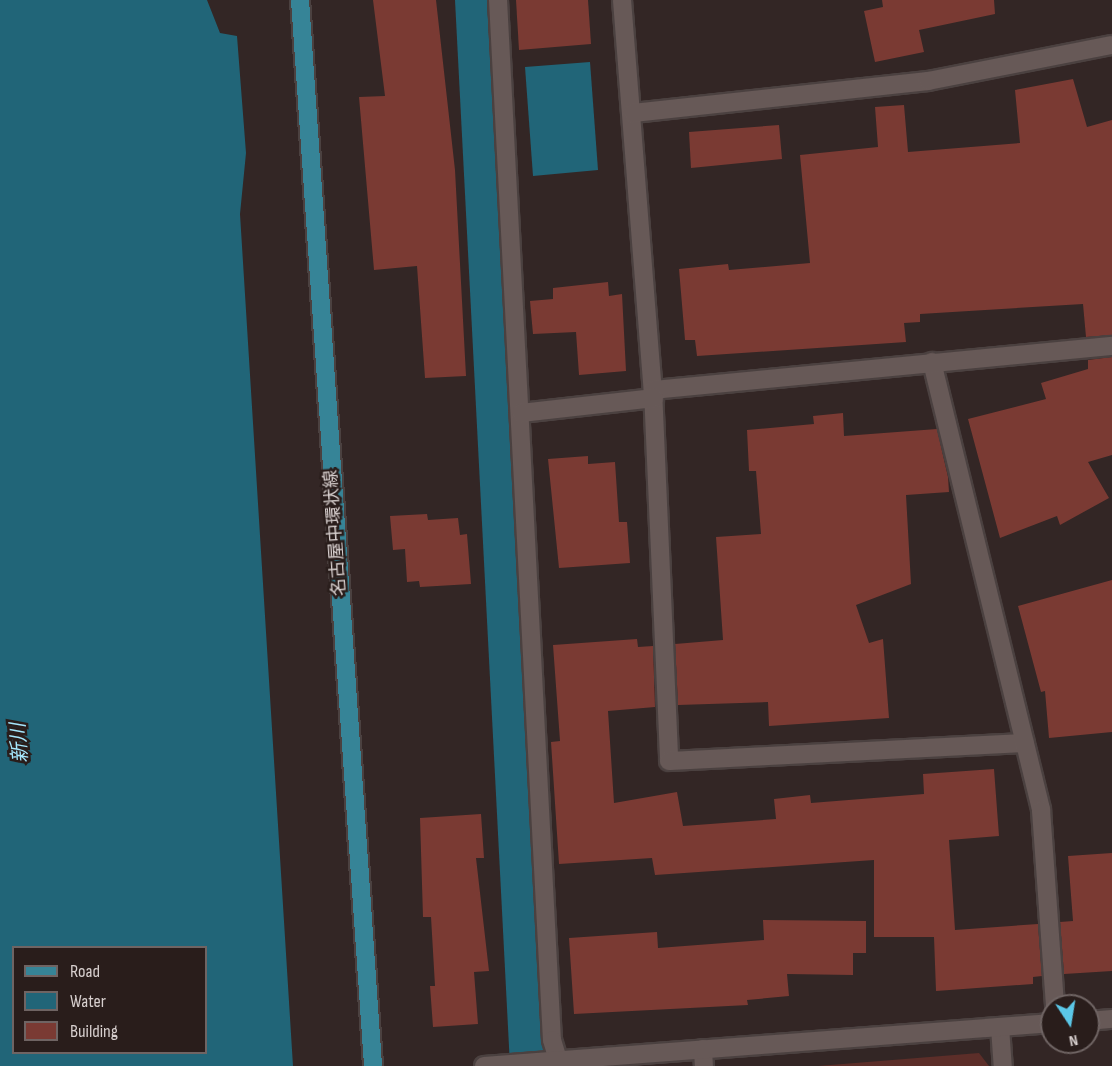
<!DOCTYPE html>
<meta charset="utf-8">
<style>
body{margin:0}
#map{position:relative;width:1112px;height:1066px;overflow:hidden;background:#332625;font-family:"Sofia Sans Condensed","Noto Sans JP",sans-serif}
div>[style]{position:absolute}
[style*='--x']{left:calc(var(--x)*1px);top:calc(var(--y)*1px);width:calc(var(--w)*1px);rotate:calc(var(--a)*1deg)}
.green>*{inset:0;background:#5c2e29}
.water>*{inset:0;background:#216578}
.building>*{inset:0;background:#7a3a33}
.roads{filter:drop-shadow(2px 0 #4b4140) drop-shadow(-2px 0 #4b4140) drop-shadow(0 2px #4b4140) drop-shadow(0 -2px #4b4140)}
.street>*{height:18px;margin:-9px;padding:0 9px;transform-origin:9px;border-radius:9px;background:#675957}
.secondary>*{height:18px;margin:-9px;padding:0 9px;transform-origin:9px;border-radius:9px;background:#675957}
.primary>*{height:18px;margin:-9px;padding:0 9px;transform-origin:9px;border-radius:9px;background:#368497}
span{translate:-50% -50%;white-space:nowrap;text-align:center;line-height:1.15;-webkit-text-stroke:5px #291d1b;paint-order:stroke}
.street-label{font-size:18px;color:#d7cfce}
.water-label{font-size:20px;color:#a5e7fd;font-style:italic}
.legend{position:absolute;left:12px;top:946px;width:195px;height:108px;box-sizing:border-box;background:#291d1b;border:2px solid #6f6463;margin:0;padding:8px 10px;list-style:none;font-size:18px;color:#d7cfce}
.legend li{display:flex;align-items:center;gap:12px;height:30px}
.legend b{width:30px;border:2px solid #6f6463}
.north{position:absolute;left:1040px;top:994px;width:60px;height:60px;box-sizing:border-box;background:#291d1b;border:2px solid #6f6463;border-radius:50%;rotate:168deg;font-size:16px;font-weight:700;line-height:24px;text-align:center;color:#d7cfce}
.north::after{content:'';display:block;margin:auto;width:21px;height:27px;background:#5bc7e7;clip-path:polygon(50% 0,100% 100%,50% 72%,0 100%)}
</style>
<div id="map">
<div class="green">
<i style="clip-path:polygon(979px 1053px,989px 1066px,818px 1066px)"></i>
</div>
<div class="water">
<i style="clip-path:polygon(evenodd,0 0,207px 0,220px 33px,237px 36px,246px 153px,240px 214px,293px 1066px,0 1066px,0 0,14px 948px,206px 948px,206px 1052px,14px 1052px,14px 948px)"></i>
<i style="clip-path:polygon(455px 0,487px 0,548px 1066px,510px 1066px)"></i>
<i style="clip-path:polygon(590px 62px,598px 170px,533px 176px,525px 67px)"></i>
</div>
<div class="building">
<i style="clip-path:polygon(373px 0,436px 0,455px 170px,466px 376px,425px 378px,417px 266px,374px 270px,359px 97px,385px 96px)"></i>
<i style="clip-path:polygon(516px 0,588px 0,591px 44px,519px 50px)"></i>
<i style="clip-path:polygon(882px 0,994px 0,995px 14px,919px 30px,924px 52px,875px 62px,864px 11px,883px 7px)"></i>
<i style="clip-path:polygon(1073px 79px,1087px 127px,1112px 120px,1112px 335px,1086px 337px,1083px 304px,920px 314px,920px 322px,904px 323px,906px 342px,697px 356px,695px 340px,685px 340px,679px 269px,728px 264px,729px 270px,810px 263px,800px 155px,878px 147px,875px 107px,904px 105px,908px 152px,1020px 143px,1015px 90px)"></i>
<i style="clip-path:polygon(779px 125px,782px 159px,691px 168px,689px 132px)"></i>
<i style="clip-path:polygon(608px 282px,609px 296px,622px 294px,626px 371px,579px 375px,576px 332px,533px 334px,530px 301px,553px 299px,553px 288px)"></i>
<i style="clip-path:polygon(1112px 357px,1112px 455px,1088px 462px,1109px 498px,1060px 525px,1057px 516px,1000px 538px,968px 419px,1046px 399px,1041px 383px,1088px 369px,1088px 360px)"></i>
<i style="clip-path:polygon(843px 413px,844px 436px,937px 429px,948px 477px,949px 492px,906px 495px,911px 584px,856px 605px,869px 643px,883px 639px,889px 718px,769px 726px,768px 702px,678px 705px,675px 644px,723px 640px,716px 537px,761px 534px,756px 471px,749px 471px,747px 430px,814px 424px,813px 416px)"></i>
<i style="clip-path:polygon(588px 456px,588px 464px,615px 462px,619px 522px,627px 522px,630px 563px,559px 568px,548px 459px)"></i>
<i style="clip-path:polygon(427px 514px,428px 520px,458px 518px,460px 535px,467px 534px,471px 584px,420px 587px,419px 581px,407px 582px,405px 549px,393px 550px,390px 516px)"></i>
<i style="clip-path:polygon(1112px 580px,1112px 732px,1049px 738px,1045px 691px,1041px 692px,1018px 606px)"></i>
<i style="clip-path:polygon(637px 639px,638px 647px,653px 646px,655px 707px,608px 711px,614px 803px,677px 792px,683px 826px,776px 819px,774px 799px,810px 795px,811px 803px,924px 794px,923px 774px,994px 769px,999px 836px,949px 840px,955px 930px,1038px 924px,1042px 976px,1033px 977px,1033px 984px,936px 991px,934px 937px,874px 937px,874px 860px,655px 875px,652px 858px,559px 864px,551px 742px,560px 741px,553px 645px)"></i>
<i style="clip-path:polygon(481px 814px,484px 858px,476px 858px,489px 971px,474px 972px,478px 1024px,433px 1027px,430px 986px,435px 986px,431px 917px,423px 917px,420px 818px)"></i>
<i style="clip-path:polygon(1112px 853px,1112px 971px,1064px 974px,1060px 922px,1073px 921px,1068px 856px)"></i>
<i style="clip-path:polygon(763px 920px,866px 921px,866px 953px,853px 953px,853px 975px,787px 974px,789px 996px,747px 1000px,748px 1005px,574px 1014px,569px 938px,657px 932px,658px 948px,764px 940px)"></i>
</div>
<div class="roads">
<div class="street">
<i style="--x:498;--y:0;--w:1041;--a:87.03"></i>
<i style="--x:552;--y:1040;--w:21;--a:73"></i>
<i style="--x:622;--y:0;--w:391;--a:85.5"></i>
<i style="--x:653;--y:390;--w:371;--a:87.5"></i>
<i style="--x:669;--y:761;--w:356;--a:-2.9"></i>
<i style="--x:633;--y:113;--w:297;--a:-6.2"></i>
<i style="--x:928;--y:81;--w:187;--a:-11.1"></i>
<i style="--x:932;--y:362;--w:461;--a:76.3"></i>
<i style="--x:1041;--y:810;--w:196;--a:85.9"></i>
<i style="--x:653;--y:390;--w:461;--a:-5.5"></i>
<i style="--x:521;--y:413;--w:134;--a:-6.4"></i>
<i style="--x:1000;--y:1027;--w:39;--a:86"></i>
<i style="--x:703;--y:1049;--w:17;--a:87"></i>
</div>
<div class="secondary">
<i style="--x:1088;--y:1021;--w:24;--a:-5"></i>
<i style="--x:484;--y:1066;--w:570;--a:-4.33"></i>
</div>
<div class="primary">
<i style="--x:300;--y:0;--w:1068;--a:86.08"></i>
</div>
</div>
<div class="street-label">
<span style="left:336px;top:533px;rotate:-94deg">名古屋中環状線</span>
</div>
<div class="water-label">
<span style="left:20px;top:743px;rotate:-94deg">新川</span>
</div>
<ul class="legend">
<li><b style="height:8px;background:#368497"></b>Road</li>
<li><b style="height:16px;background:#216578"></b>Water</li>
<li><b style="height:16px;background:#7a3a33"></b>Building</li>
</ul>
<div class="north">N</div>
</div>
